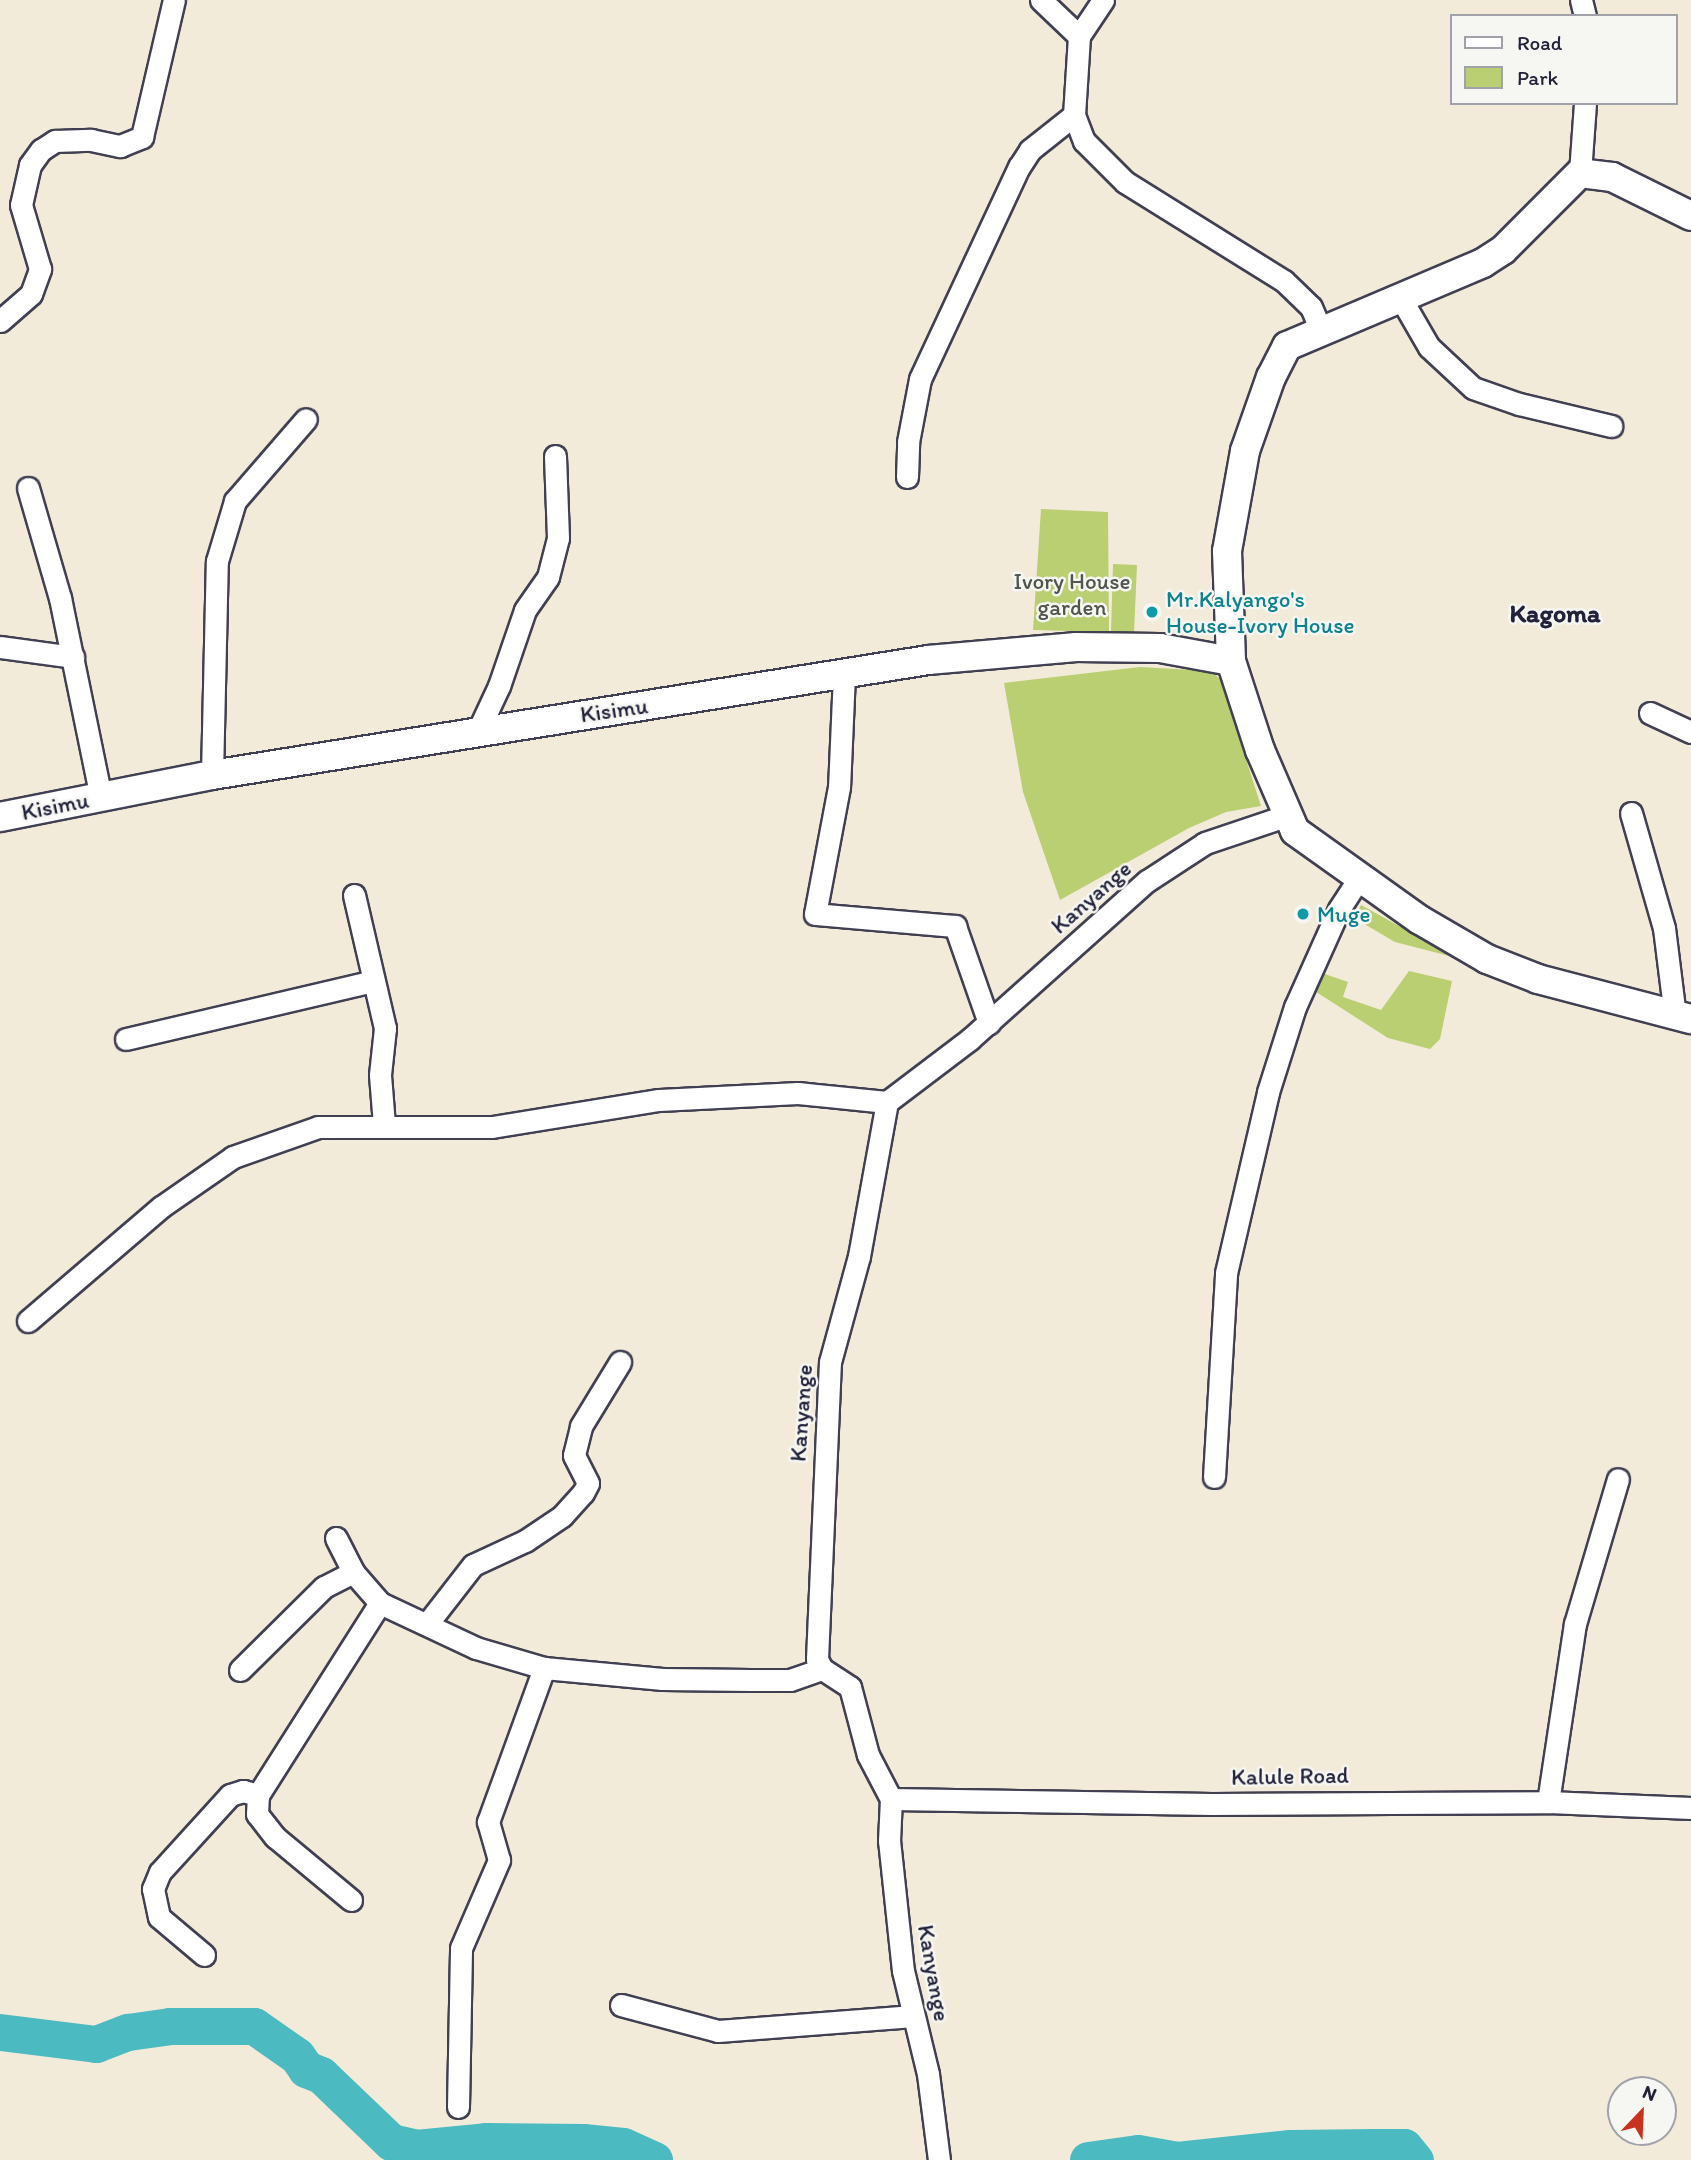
<!DOCTYPE html>
<style>
body{margin:0}
#map{position:relative;width:1691px;height:2160px;overflow:hidden;background:#f3ebda;font-family:Itim,sans-serif}
div>[style]{position:absolute}
[style*='--x']{left:calc(var(--x)*1px);top:calc(var(--y)*1px);width:calc(var(--w)*1px);rotate:calc(var(--a)*1deg)}
.green>*{inset:0;background:#bace72}
.river>*{height:37px;margin:-18.5px;padding:0 18.5px;transform-origin:18.5px;border-radius:18.5px;background:#4bbac1}
.roads{filter:drop-shadow(2px 0 #414053) drop-shadow(-2px 0 #414053) drop-shadow(0 2px #414053) drop-shadow(0 -2px #414053)}
.minor>*{height:21px;margin:-10.5px;padding:0 10.5px;transform-origin:10.5px;border-radius:10.5px;background:#fff}
.tertiary>*{height:28px;margin:-14px;padding:0 14px;transform-origin:14px;border-radius:14px;background:#fff}
.dots>*{width:19px;height:19px;translate:-50% -50%;box-sizing:border-box;border:4px solid #f6f6f2;border-radius:50%}
span{translate:-50% -50%;white-space:nowrap;text-align:center;line-height:1.15;-webkit-text-stroke:5px #f6f6f2;paint-order:stroke}
.park-label{font-size:23px;color:#50564c}
.culture-label{font-size:23px;color:#0d838f}
.left{translate:0 -50%;text-align:left}
.street-label{font-size:23px;color:#22223b}
.quarter-label{font-size:26px;color:#22223b;font-weight:700}
.legend{position:absolute;left:1450px;top:14px;width:228px;height:91px;box-sizing:border-box;background:#f6f6f2;border:2px solid #a1a1a9;margin:0;padding:9px 12px;list-style:none;font-size:21px;color:#22223b}
.legend li{display:flex;align-items:center;gap:14px;height:35px}
.legend b{width:35px;border:2px solid #a1a1a9}
.north{position:absolute;left:1607px;top:2076px;width:70px;height:70px;box-sizing:border-box;background:#f6f6f2;border:2px solid #a1a1a9;border-radius:50%;rotate:23deg;font-size:19px;font-weight:700;line-height:28px;text-align:center;color:#22223b}
.north::after{content:'';display:block;margin:auto;width:24px;height:32px;background:#c8321e;clip-path:polygon(50% 0,100% 100%,50% 72%,0 100%)}
</style>
<div id="map">
<div class="green">
<i style="clip-path:polygon(1041px 509px,1108px 512px,1109px 632px,1033px 630px)"></i>
<i style="clip-path:polygon(1113px 564px,1137px 565px,1134px 633px,1111px 632px)"></i>
<i style="clip-path:polygon(1140px 667px,1211px 671px,1220px 679px,1261px 806px,1226px 812px,1189px 828px,1060px 900px,1023px 792px,1004px 683px)"></i>
<i style="clip-path:polygon(1361px 905px,1457px 958px,1395px 942px,1354px 918px)"></i>
<i style="clip-path:polygon(1409px 971px,1452px 981px,1440px 1039px,1430px 1049px,1388px 1038px,1310px 988px,1319px 972px,1348px 982px,1343px 997px,1381px 1010px)"></i>
</div>
<div class="river">
<i style="--x:0;--y:2032;--w:97;--a:7.1"></i>
<i style="--x:96;--y:2044;--w:34;--a:-21"></i>
<i style="--x:128;--y:2032;--w:42;--a:-8.1"></i>
<i style="--x:170;--y:2026;--w:84;--a:0"></i>
<i style="--x:254;--y:2026;--w:52;--a:34.9"></i>
<i style="--x:297;--y:2056;--w:16;--a:55"></i>
<i style="--x:306;--y:2069;--w:16;--a:22"></i>
<i style="--x:321;--y:2075;--w:97;--a:43.7"></i>
<i style="--x:391;--y:2142;--w:26;--a:13"></i>
<i style="--x:416;--y:2148;--w:70;--a:-5.7"></i>
<i style="--x:486;--y:2141;--w:97;--a:0.6"></i>
<i style="--x:583;--y:2142;--w:40;--a:5.7"></i>
<i style="--x:623;--y:2146;--w:34;--a:24"></i>
<i style="--x:1088;--y:2160;--w:50;--a:-8"></i>
<i style="--x:1138;--y:2153;--w:40;--a:10"></i>
<i style="--x:1177;--y:2160;--w:114;--a:-6.1"></i>
<i style="--x:1290;--y:2148;--w:84;--a:-0.7"></i>
<i style="--x:1374;--y:2147;--w:30;--a:0"></i>
<i style="--x:1404;--y:2147;--w:17;--a:50"></i>
</div>
<div class="roads">
<div class="minor">
<i style="--x:1041;--y:0;--w:52;--a:43.5"></i>
<i style="--x:1103;--y:0;--w:43;--a:123.7"></i>
<i style="--x:1079;--y:36;--w:79;--a:93.6"></i>
<i style="--x:1074;--y:115;--w:28;--a:69"></i>
<i style="--x:1084;--y:141;--w:58;--a:45"></i>
<i style="--x:1125;--y:182;--w:187;--a:31.9"></i>
<i style="--x:1284;--y:281;--w:37;--a:44"></i>
<i style="--x:1311;--y:307;--w:25;--a:67"></i>
<i style="--x:1581;--y:0;--w:16;--a:76"></i>
<i style="--x:1580;--y:173;--w:70;--a:-85.9"></i>
<i style="--x:1400;--y:297;--w:58;--a:59.9"></i>
<i style="--x:1429;--y:347;--w:60;--a:43"></i>
<i style="--x:1473;--y:388;--w:49;--a:19.2"></i>
<i style="--x:1519;--y:404;--w:95;--a:13.4"></i>
<i style="--x:0;--y:321;--w:41;--a:-41.1"></i>
<i style="--x:31;--y:294;--w:27;--a:-70"></i>
<i style="--x:40;--y:269;--w:67;--a:-106.5"></i>
<i style="--x:21;--y:205;--w:41;--a:-77.3"></i>
<i style="--x:30;--y:165;--w:19;--a:-54"></i>
<i style="--x:41;--y:150;--w:17;--a:-33"></i>
<i style="--x:55;--y:141;--w:36;--a:-2"></i>
<i style="--x:91;--y:140;--w:30;--a:12"></i>
<i style="--x:120;--y:146;--w:24;--a:-22"></i>
<i style="--x:142;--y:137;--w:141;--a:-76.9"></i>
<i style="--x:907;--y:477;--w:35;--a:-88"></i>
<i style="--x:908;--y:442;--w:64;--a:-79.2"></i>
<i style="--x:920;--y:379;--w:234;--a:-65"></i>
<i style="--x:1019;--y:167;--w:20;--a:-57"></i>
<i style="--x:1030;--y:150;--w:56;--a:-38.5"></i>
<i style="--x:28;--y:488;--w:115;--a:73.8"></i>
<i style="--x:60;--y:598;--w:204;--a:78.4"></i>
<i style="--x:0;--y:647;--w:74;--a:7.8"></i>
<i style="--x:844;--y:674;--w:113;--a:92.5"></i>
<i style="--x:839;--y:787;--w:129;--a:100.7"></i>
<i style="--x:815;--y:914;--w:141;--a:4.9"></i>
<i style="--x:955;--y:926;--w:103;--a:70.7"></i>
<i style="--x:1650;--y:713;--w:45;--a:24.9"></i>
<i style="--x:478;--y:731;--w:50;--a:-65"></i>
<i style="--x:499;--y:686;--w:80;--a:-71.1"></i>
<i style="--x:525;--y:610;--w:40;--a:-55.1"></i>
<i style="--x:548;--y:577;--w:40;--a:-75.6"></i>
<i style="--x:558;--y:538;--w:82;--a:-92.1"></i>
<i style="--x:212;--y:775;--w:214;--a:-88.7"></i>
<i style="--x:217;--y:561;--w:63;--a:-73.3"></i>
<i style="--x:235;--y:501;--w:108;--a:-49.1"></i>
<i style="--x:1631;--y:813;--w:120;--a:74"></i>
<i style="--x:1664;--y:928;--w:89;--a:82.9"></i>
<i style="--x:354;--y:895;--w:137;--a:76.9"></i>
<i style="--x:385;--y:1028;--w:47;--a:96.1"></i>
<i style="--x:380;--y:1075;--w:50;--a:85.4"></i>
<i style="--x:126;--y:1039;--w:254;--a:-13.2"></i>
<i style="--x:28;--y:1321;--w:175;--a:-40.6"></i>
<i style="--x:161;--y:1207;--w:88;--a:-34.8"></i>
<i style="--x:233;--y:1157;--w:90;--a:-19.4"></i>
<i style="--x:318;--y:1127;--w:174;--a:0"></i>
<i style="--x:492;--y:1127;--w:169;--a:-9.2"></i>
<i style="--x:659;--y:1100;--w:139;--a:-2.9"></i>
<i style="--x:798;--y:1093;--w:89;--a:5.8"></i>
<i style="--x:1214;--y:1477;--w:204;--a:-86.6"></i>
<i style="--x:1226;--y:1273;--w:186;--a:-76.9"></i>
<i style="--x:1268;--y:1092;--w:89;--a:-72.4"></i>
<i style="--x:1295;--y:1007;--w:107;--a:-65.8"></i>
<i style="--x:1339;--y:909;--w:38;--a:-57"></i>
<i style="--x:336;--y:1538;--w:38;--a:63"></i>
<i style="--x:353;--y:1572;--w:41;--a:48.9"></i>
<i style="--x:380;--y:1603;--w:106;--a:25.1"></i>
<i style="--x:476;--y:1648;--w:71;--a:16.4"></i>
<i style="--x:544;--y:1668;--w:119;--a:5.3"></i>
<i style="--x:662;--y:1679;--w:89;--a:0.6"></i>
<i style="--x:751;--y:1680;--w:39;--a:0"></i>
<i style="--x:790;--y:1680;--w:34;--a:-19"></i>
<i style="--x:427;--y:1624;--w:75;--a:-52.1"></i>
<i style="--x:473;--y:1565;--w:57;--a:-24.8"></i>
<i style="--x:525;--y:1541;--w:45;--a:-34"></i>
<i style="--x:562;--y:1516;--w:31;--a:-48"></i>
<i style="--x:583;--y:1493;--w:11;--a:-63"></i>
<i style="--x:588;--y:1483;--w:31;--a:-117"></i>
<i style="--x:574;--y:1455;--w:30;--a:-76"></i>
<i style="--x:581;--y:1426;--w:75;--a:-58.6"></i>
<i style="--x:240;--y:1670;--w:118;--a:-44.7"></i>
<i style="--x:324;--y:1587;--w:33;--a:-27"></i>
<i style="--x:891;--y:1799;--w:321;--a:0.9"></i>
<i style="--x:1212;--y:1804;--w:336;--a:-0.3"></i>
<i style="--x:1548;--y:1802;--w:143;--a:2.4"></i>
<i style="--x:1548;--y:1802;--w:180;--a:-81.4"></i>
<i style="--x:1575;--y:1624;--w:151;--a:-73.5"></i>
<i style="--x:351;--y:1900;--w:99;--a:-140.3"></i>
<i style="--x:275;--y:1837;--w:29;--a:-128"></i>
<i style="--x:257;--y:1814;--w:19;--a:-87"></i>
<i style="--x:258;--y:1795;--w:227;--a:-57.6"></i>
<i style="--x:204;--y:1955;--w:59;--a:-139.8"></i>
<i style="--x:159;--y:1917;--w:29;--a:-102"></i>
<i style="--x:153;--y:1889;--w:18;--a:-68"></i>
<i style="--x:160;--y:1872;--w:104;--a:-47.7"></i>
<i style="--x:230;--y:1795;--w:14;--a:-17"></i>
<i style="--x:243;--y:1791;--w:16;--a:15"></i>
<i style="--x:621;--y:2005;--w:100;--a:15"></i>
<i style="--x:718;--y:2031;--w:196;--a:-4.4"></i>
<i style="--x:458;--y:2107;--w:159;--a:-88.9"></i>
<i style="--x:461;--y:1948;--w:96;--a:-66.6"></i>
<i style="--x:499;--y:1860;--w:40;--a:-106"></i>
<i style="--x:488;--y:1822;--w:164;--a:-70"></i>
<i style="--x:939;--y:2160;--w:87;--a:-97.3"></i>
<i style="--x:928;--y:2074;--w:106;--a:-103.6"></i>
<i style="--x:903;--y:1971;--w:131;--a:-96.1"></i>
<i style="--x:889;--y:1841;--w:42;--a:-87.3"></i>
<i style="--x:891;--y:1799;--w:50;--a:-117.6"></i>
<i style="--x:868;--y:1755;--w:70;--a:-104.8"></i>
<i style="--x:850;--y:1687;--w:33;--a:-147"></i>
<i style="--x:822;--y:1669;--w:11;--a:-117"></i>
<i style="--x:817;--y:1659;--w:297;--a:-87.5"></i>
<i style="--x:830;--y:1362;--w:110;--a:-74.7"></i>
<i style="--x:859;--y:1256;--w:157;--a:-79.7"></i>
<i style="--x:887;--y:1102;--w:104;--a:-37.2"></i>
<i style="--x:970;--y:1039;--w:237;--a:-41.8"></i>
<i style="--x:1147;--y:881;--w:69;--a:-33.2"></i>
<i style="--x:1205;--y:843;--w:84;--a:-18.6"></i>
</div>
<div class="tertiary">
<i style="--x:1691;--y:216;--w:88;--a:-153.7"></i>
<i style="--x:1612;--y:177;--w:32;--a:-173"></i>
<i style="--x:1580;--y:173;--w:109;--a:135"></i>
<i style="--x:1503;--y:250;--w:24;--a:147"></i>
<i style="--x:1483;--y:263;--w:213;--a:157"></i>
<i style="--x:1287;--y:346;--w:35;--a:117"></i>
<i style="--x:1271;--y:377;--w:78;--a:109.4"></i>
<i style="--x:1245;--y:451;--w:102;--a:100.2"></i>
<i style="--x:1227;--y:551;--w:110;--a:87.9"></i>
<i style="--x:1231;--y:661;--w:94;--a:72"></i>
<i style="--x:1260;--y:750;--w:88;--a:66.6"></i>
<i style="--x:1295;--y:831;--w:153;--a:35.5"></i>
<i style="--x:1420;--y:920;--w:78;--a:30.2"></i>
<i style="--x:1487;--y:959;--w:55;--a:21.4"></i>
<i style="--x:1538;--y:979;--w:158;--a:14.7"></i>
<i style="--x:0;--y:817;--w:216;--a:-11.2"></i>
<i style="--x:212;--y:775;--w:725;--a:-9.12"></i>
<i style="--x:928;--y:660;--w:149;--a:-5"></i>
<i style="--x:1076;--y:647;--w:84;--a:0.7"></i>
<i style="--x:1160;--y:648;--w:72;--a:10.4"></i>
</div>
</div>
<div class="dots">
<i style="left:1152px;top:612px;background:#0f9aa8"></i>
<i style="left:1303px;top:914px;background:#0f9aa8"></i>
</div>
<div class="park-label">
<span style="left:1072px;top:594px">Ivory House<br>garden</span>
</div>
<div class="culture-label">
<span class="left" style="left:1166px;top:612px">Mr.Kalyango's<br>House-Ivory House</span>
<span class="left" style="left:1317px;top:914px">Muge</span>
</div>
<div class="street-label">
<span style="left:614px;top:710px;rotate:-8deg">Kisimu</span>
<span style="left:55px;top:806px;rotate:-11deg">Kisimu</span>
<span style="left:1091px;top:897px;rotate:-41deg">Kanyange</span>
<span style="left:801px;top:1413px;rotate:-86deg">Kanyange</span>
<span style="left:1290px;top:1776px;rotate:-1deg">Kalule Road</span>
<span style="left:934px;top:1973px;rotate:80deg">Kanyange</span>
</div>
<div class="quarter-label">
<span style="left:1555px;top:614px">Kagoma</span>
</div>
<ul class="legend">
<li><b style="height:9px;background:#fff"></b>Road</li>
<li><b style="height:19px;background:#bace72"></b>Park</li>
</ul>
<div class="north">N</div>
</div>
